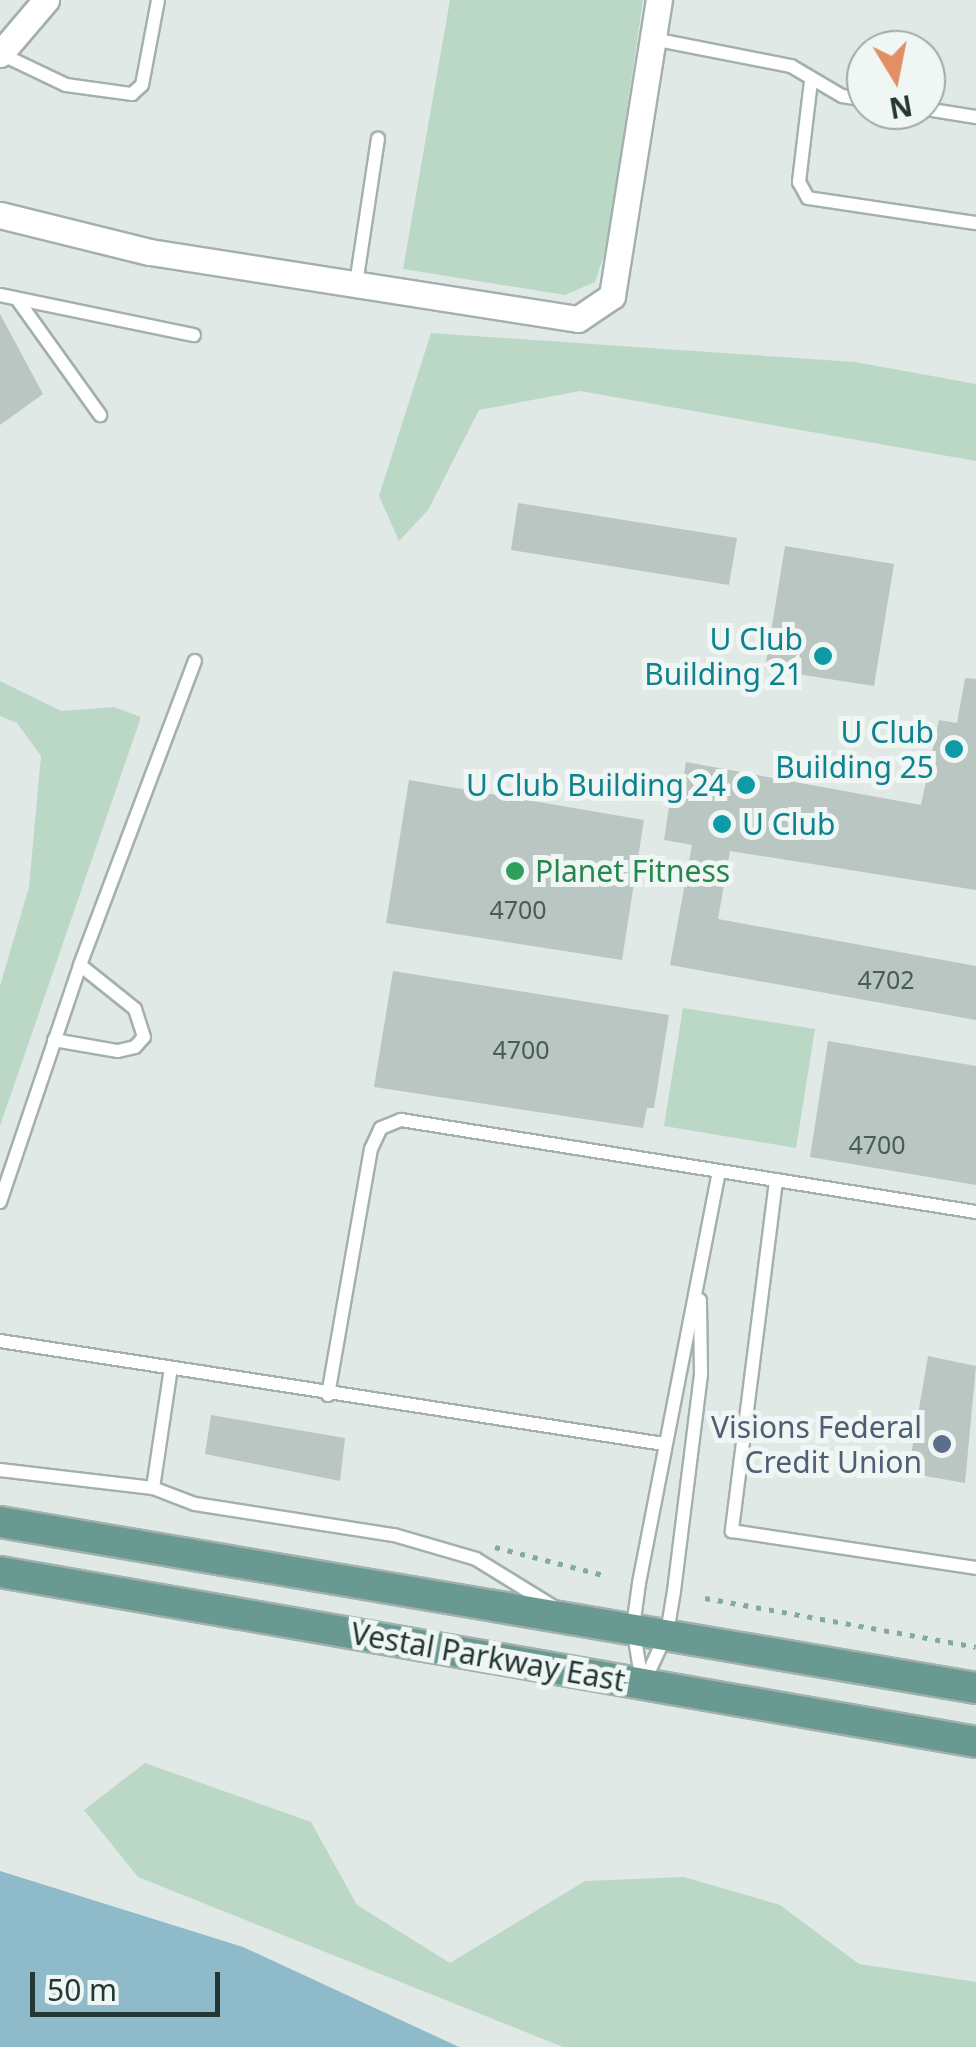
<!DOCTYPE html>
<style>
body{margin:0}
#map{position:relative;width:976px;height:2047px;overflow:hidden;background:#e0e9e6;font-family:"Noto Sans",sans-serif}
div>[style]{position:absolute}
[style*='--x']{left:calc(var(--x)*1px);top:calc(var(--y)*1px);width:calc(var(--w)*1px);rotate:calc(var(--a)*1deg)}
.green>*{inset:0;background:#bbd8c6}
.water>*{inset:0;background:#8ebac9}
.building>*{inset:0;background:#b9c6c2}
.path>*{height:5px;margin-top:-2.5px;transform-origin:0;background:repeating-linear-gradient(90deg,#84a9a1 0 5px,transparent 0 13px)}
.roads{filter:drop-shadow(2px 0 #a4b0ad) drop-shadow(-2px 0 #a4b0ad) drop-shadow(0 2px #a4b0ad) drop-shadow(0 -2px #a4b0ad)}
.service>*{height:12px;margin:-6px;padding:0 6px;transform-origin:6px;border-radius:6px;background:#fff}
.minor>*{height:25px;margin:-12.5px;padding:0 12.5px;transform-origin:12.5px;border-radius:12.5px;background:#fff}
.primary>*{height:30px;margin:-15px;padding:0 15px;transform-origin:15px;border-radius:15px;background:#699a92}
.dots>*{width:28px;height:28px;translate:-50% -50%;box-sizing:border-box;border:5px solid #f0f6f4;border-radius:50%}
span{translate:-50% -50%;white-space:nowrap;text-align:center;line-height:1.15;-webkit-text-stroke:10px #f0f6f4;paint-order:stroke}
.number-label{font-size:25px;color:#485c58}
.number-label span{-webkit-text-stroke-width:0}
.culture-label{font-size:30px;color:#0d838f}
.right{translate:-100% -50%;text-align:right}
.left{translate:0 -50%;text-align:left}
.leisure-label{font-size:30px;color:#27864d}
.service-label{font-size:30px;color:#4e5e75}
.street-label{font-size:30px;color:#233834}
.north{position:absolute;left:846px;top:30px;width:100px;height:100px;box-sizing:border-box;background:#f0f6f4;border:2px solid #9eaaa7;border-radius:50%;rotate:170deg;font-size:28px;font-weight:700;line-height:40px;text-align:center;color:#233834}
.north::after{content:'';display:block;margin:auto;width:35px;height:45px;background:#e28f65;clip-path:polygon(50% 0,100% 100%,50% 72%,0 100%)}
.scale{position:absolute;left:30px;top:1972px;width:190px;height:45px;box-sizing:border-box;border:5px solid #233834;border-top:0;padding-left:12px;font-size:30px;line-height:35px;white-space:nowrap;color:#233834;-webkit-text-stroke:8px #f0f6f4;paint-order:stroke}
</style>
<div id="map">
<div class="green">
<i style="clip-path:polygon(450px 0,643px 0,607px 246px,595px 282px,565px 295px,403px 269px)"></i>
<i style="clip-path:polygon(431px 333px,855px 362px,976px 384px,976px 461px,580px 391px,479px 410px,428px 510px,399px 541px,379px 496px)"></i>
<i style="clip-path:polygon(0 681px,61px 711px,114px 707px,141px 717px,0 1126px,0 986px,29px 887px,41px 756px,17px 723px,0 716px)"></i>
<i style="clip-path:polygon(683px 1008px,815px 1029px,796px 1148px,664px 1126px)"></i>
<i style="clip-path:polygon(145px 1763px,311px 1822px,357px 1905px,450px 1963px,585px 1881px,684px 1877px,780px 1905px,859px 1964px,976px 1982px,976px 2047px,563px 2047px,138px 1877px,84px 1810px)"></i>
</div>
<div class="water">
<i style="clip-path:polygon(0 1871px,243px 1947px,459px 2047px,0 2047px)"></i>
</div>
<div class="building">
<i style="clip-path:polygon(0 314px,43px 394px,0 425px)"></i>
<i style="clip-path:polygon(518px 503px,737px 538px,729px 585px,511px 550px)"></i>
<i style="clip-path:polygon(785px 546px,894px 564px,874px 686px,765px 669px)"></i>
<i style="clip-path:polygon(965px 678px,976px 679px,976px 890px,730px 851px,718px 919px,976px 966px,976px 1020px,670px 965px,692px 845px,664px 840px,669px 807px,679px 808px,686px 762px,921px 805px,939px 720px,957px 723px)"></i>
<i style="clip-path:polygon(409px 780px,644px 820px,622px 960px,386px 923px)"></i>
<i style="clip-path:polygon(393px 971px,669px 1015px,654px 1108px,647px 1108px,643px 1128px,374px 1087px)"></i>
<i style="clip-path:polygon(828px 1041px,976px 1066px,976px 1185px,810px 1157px)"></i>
<i style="clip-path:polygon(928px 1356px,976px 1366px,965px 1483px,908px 1473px)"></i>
<i style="clip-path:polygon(211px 1415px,345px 1438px,340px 1481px,205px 1454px)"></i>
</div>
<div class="path">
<i style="--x:495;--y:1547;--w:112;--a:14.5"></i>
<i style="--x:705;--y:1598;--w:275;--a:10.2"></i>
</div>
<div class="roads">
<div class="service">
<i style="--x:653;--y:39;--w:141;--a:11.1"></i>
<i style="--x:791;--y:66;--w:59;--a:30.5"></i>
<i style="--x:842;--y:96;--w:24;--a:9"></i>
<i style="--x:1;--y:54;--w:72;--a:25.5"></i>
<i style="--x:66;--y:85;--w:67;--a:7.8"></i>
<i style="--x:132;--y:94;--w:13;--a:-42"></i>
<i style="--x:142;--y:85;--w:86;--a:-79.3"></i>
<i style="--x:811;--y:81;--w:102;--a:96.8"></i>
<i style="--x:799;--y:182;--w:18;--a:61"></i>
<i style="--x:808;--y:198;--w:170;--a:8.5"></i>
<i style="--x:926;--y:109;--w:51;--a:9.1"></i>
<i style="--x:356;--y:284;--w:147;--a:-81.4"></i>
<i style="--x:0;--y:295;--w:198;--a:11.7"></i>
<i style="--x:17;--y:299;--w:143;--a:54.4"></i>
<i style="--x:54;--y:1040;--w:65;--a:9.8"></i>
<i style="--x:118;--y:1051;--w:17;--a:-13"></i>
<i style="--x:135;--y:1047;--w:13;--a:-48"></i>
<i style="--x:144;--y:1037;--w:29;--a:-108"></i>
<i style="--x:135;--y:1009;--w:70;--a:-141.3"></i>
<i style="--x:776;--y:1181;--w:353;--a:97.2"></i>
<i style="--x:732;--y:1531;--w:247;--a:8.6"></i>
<i style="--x:0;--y:1202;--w:250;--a:-71.3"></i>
<i style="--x:80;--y:965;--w:325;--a:-69.3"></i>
<i style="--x:0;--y:1341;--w:672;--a:8.82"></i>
<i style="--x:328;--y:1395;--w:250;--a:-80.1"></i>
<i style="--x:371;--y:1149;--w:23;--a:-65"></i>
<i style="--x:381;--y:1128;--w:22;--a:-22"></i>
<i style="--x:401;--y:1120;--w:582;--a:9.09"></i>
<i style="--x:0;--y:1470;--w:154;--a:6.7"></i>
<i style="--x:153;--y:1488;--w:45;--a:20.9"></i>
<i style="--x:195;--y:1504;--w:201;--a:8.9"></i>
<i style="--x:394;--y:1535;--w:85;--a:16.3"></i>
<i style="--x:476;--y:1559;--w:92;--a:31.6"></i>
<i style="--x:153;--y:1488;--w:121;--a:-81.5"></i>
<i style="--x:642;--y:1682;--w:56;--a:-99.3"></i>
<i style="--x:633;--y:1627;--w:44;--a:-82.2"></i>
<i style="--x:639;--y:1583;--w:419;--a:-79"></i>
<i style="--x:644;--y:1682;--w:54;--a:-64.9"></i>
<i style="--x:667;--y:1633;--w:43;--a:-80.5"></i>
<i style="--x:674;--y:1591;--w:219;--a:-82.9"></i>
<i style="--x:701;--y:1374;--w:74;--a:-90.8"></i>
</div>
<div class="minor">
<i style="--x:0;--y:54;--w:71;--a:-49.6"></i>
<i style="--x:0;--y:215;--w:154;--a:13.9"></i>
<i style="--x:150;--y:252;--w:433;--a:8.9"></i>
<i style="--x:578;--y:319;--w:41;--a:-34.1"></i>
<i style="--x:612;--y:296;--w:300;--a:-81"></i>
</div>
<div class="primary">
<i style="--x:0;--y:1522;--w:990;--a:9.65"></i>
<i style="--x:0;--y:1572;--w:991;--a:9.88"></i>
</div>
</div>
<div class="dots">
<i style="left:823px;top:656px;background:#0f9aa8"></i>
<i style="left:954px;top:749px;background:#0f9aa8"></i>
<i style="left:746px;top:785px;background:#0f9aa8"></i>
<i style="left:722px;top:824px;background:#0f9aa8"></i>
<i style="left:515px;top:871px;background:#2e9e5b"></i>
<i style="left:942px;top:1444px;background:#5c6f8a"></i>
</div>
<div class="number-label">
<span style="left:518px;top:909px">4700</span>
<span style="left:886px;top:979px">4702</span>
<span style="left:521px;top:1049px">4700</span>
<span style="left:877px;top:1144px">4700</span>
</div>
<div class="culture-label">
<span class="right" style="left:803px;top:656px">U Club<br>Building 21</span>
<span class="right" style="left:934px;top:749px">U Club<br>Building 25</span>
<span class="right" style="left:726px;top:785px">U Club Building 24</span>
<span class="left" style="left:742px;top:824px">U Club</span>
</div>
<div class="leisure-label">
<span class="left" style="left:535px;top:871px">Planet Fitness</span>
</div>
<div class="service-label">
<span class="right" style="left:922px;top:1444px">Visions Federal<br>Credit Union</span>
</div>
<div class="street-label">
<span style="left:488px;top:1657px;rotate:10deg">Vestal Parkway East</span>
</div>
<div class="north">N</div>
<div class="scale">50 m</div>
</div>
